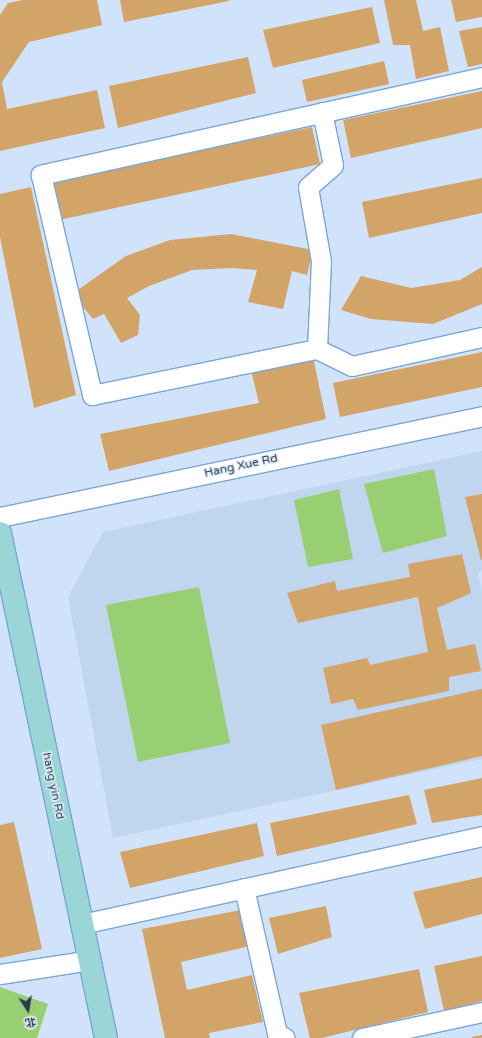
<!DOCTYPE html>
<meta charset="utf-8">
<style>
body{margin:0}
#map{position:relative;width:482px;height:1038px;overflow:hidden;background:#d0e3fa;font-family:"Varela Round","Noto Sans SC",sans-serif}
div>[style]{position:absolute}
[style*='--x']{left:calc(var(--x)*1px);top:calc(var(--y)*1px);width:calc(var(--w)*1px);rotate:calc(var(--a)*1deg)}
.built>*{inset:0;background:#c0d5ee}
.green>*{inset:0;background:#98cf72}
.building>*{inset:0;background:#d2a467}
.roads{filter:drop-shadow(1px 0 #77a5dc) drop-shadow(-1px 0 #77a5dc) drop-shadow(0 1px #77a5dc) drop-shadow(0 -1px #77a5dc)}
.minor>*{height:19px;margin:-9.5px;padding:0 9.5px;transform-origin:9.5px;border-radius:9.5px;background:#fff}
.major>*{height:22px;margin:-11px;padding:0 11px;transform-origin:11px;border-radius:11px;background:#9ad6d5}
span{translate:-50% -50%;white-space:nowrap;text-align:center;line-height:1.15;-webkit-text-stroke:3px #e5effb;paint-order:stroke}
.street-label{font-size:12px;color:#273a51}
.north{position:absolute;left:8px;top:990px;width:40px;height:40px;-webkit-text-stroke:3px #e5effb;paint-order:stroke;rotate:168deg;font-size:11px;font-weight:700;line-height:16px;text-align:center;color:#273a51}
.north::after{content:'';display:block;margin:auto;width:14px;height:18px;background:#273a51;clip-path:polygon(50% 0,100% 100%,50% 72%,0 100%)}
</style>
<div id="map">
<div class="built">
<i style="clip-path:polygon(482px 451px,482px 571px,478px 572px,482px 591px,482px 759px,113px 838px,68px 597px,103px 532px)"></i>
</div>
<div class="green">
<i style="clip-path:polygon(434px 469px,447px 536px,383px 553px,364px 484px)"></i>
<i style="clip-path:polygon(339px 489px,353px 559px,308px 567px,294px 500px)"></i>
<i style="clip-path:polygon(199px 587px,230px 743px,138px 762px,106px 605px)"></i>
<i style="clip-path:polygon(0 987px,48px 1004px,37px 1038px,0 1038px)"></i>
</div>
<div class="building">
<i style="clip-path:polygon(23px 0,97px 0,102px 25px,29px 42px,2px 82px,7px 109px,97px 90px,105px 128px,0 151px,0 15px,8px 3px)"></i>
<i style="clip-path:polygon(120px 0,229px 0,229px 1px,124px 22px)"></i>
<i style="clip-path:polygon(384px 0,416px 0,423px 31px,440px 27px,449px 71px,416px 79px,410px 45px,393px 45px)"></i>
<i style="clip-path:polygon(451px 0,482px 0,482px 17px,456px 22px)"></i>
<i style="clip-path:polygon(372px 7px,380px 43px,273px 68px,263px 30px)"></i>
<i style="clip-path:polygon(482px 27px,482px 64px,468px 67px,459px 31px)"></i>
<i style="clip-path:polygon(248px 57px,256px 93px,118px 128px,109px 86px)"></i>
<i style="clip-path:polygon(384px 61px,389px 84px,307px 102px,302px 80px)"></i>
<i style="clip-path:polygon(482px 91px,482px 128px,351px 158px,343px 120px)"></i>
<i style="clip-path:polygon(312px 127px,320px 164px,59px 220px,51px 182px)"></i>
<i style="clip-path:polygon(482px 178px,482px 213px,369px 238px,362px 202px)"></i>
<i style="clip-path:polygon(31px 187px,76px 395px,34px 408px,0 237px,0 194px)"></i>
<i style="clip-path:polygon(231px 234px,313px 250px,307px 275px,292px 271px,283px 309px,248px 302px,257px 270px,232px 268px,192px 270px,149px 286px,127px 298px,140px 315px,138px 335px,121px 343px,104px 314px,93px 319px,72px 294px,126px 256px,170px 240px)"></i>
<i style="clip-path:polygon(482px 267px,482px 304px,433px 324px,371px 319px,341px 310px,361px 276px,411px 288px,460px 280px)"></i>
<i style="clip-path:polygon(312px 352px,326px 419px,109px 471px,100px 434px,259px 403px,250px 366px)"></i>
<i style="clip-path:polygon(482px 352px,482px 387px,340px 417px,333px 383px)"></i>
<i style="clip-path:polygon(482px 494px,482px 560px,481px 560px,465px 497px)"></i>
<i style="clip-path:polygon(462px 554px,471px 593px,437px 608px,447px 650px,475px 644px,481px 671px,449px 677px,449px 691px,358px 710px,353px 699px,331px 704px,323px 668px,367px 658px,370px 665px,428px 652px,418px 597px,298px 623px,287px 593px,335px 581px,337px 591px,410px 577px,408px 564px)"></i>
<i style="clip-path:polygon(482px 689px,482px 756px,336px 790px,321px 725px)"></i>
<i style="clip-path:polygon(482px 778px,482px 815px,432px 823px,424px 790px)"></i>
<i style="clip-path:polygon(409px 795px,417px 824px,277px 856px,270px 823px)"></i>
<i style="clip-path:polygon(14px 822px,42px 949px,0 958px,0 825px)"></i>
<i style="clip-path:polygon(257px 823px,264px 856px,130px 888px,120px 852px)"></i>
<i style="clip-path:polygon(482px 877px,482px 914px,425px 929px,413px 892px)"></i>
<i style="clip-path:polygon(326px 906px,332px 937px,278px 954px,269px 918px)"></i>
<i style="clip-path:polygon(241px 910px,250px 946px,181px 962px,187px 990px,252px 975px,263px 1022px,209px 1033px,210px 1038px,165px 1038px,142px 929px)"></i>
<i style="clip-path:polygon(482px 956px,482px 1001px,444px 1011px,434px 966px)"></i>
<i style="clip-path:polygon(419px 969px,428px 1012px,322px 1038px,310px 1038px,299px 993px)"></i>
<i style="clip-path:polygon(482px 1035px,482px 1038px,472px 1038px,472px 1037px)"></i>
</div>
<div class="roads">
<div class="minor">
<i style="--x:482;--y:77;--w:452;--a:167.5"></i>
<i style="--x:41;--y:175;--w:226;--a:76.9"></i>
<i style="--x:92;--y:395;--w:230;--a:-11.6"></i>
<i style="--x:317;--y:349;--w:39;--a:26"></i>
<i style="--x:352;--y:366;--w:133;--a:-12.6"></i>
<i style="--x:317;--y:349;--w:88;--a:-87.4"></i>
<i style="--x:321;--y:261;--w:75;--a:-100"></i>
<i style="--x:308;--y:187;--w:33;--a:-41"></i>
<i style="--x:333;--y:165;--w:54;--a:-101.7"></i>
<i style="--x:0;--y:517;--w:492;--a:-11.8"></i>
<i style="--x:244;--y:888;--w:149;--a:77.2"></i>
<i style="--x:277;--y:1033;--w:9;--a:32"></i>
<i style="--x:82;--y:924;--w:410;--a:-12.4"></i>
<i style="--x:0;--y:974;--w:91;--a:-8.8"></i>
<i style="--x:362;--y:1038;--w:123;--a:-12.2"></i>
</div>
<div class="major">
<i style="--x:0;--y:533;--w:516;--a:78.15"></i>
</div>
</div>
<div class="street-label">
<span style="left:241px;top:466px;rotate:-12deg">Hang Xue Rd</span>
<span style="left:53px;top:786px;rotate:78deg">hang yin Rd</span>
</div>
<div class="north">北</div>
</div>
